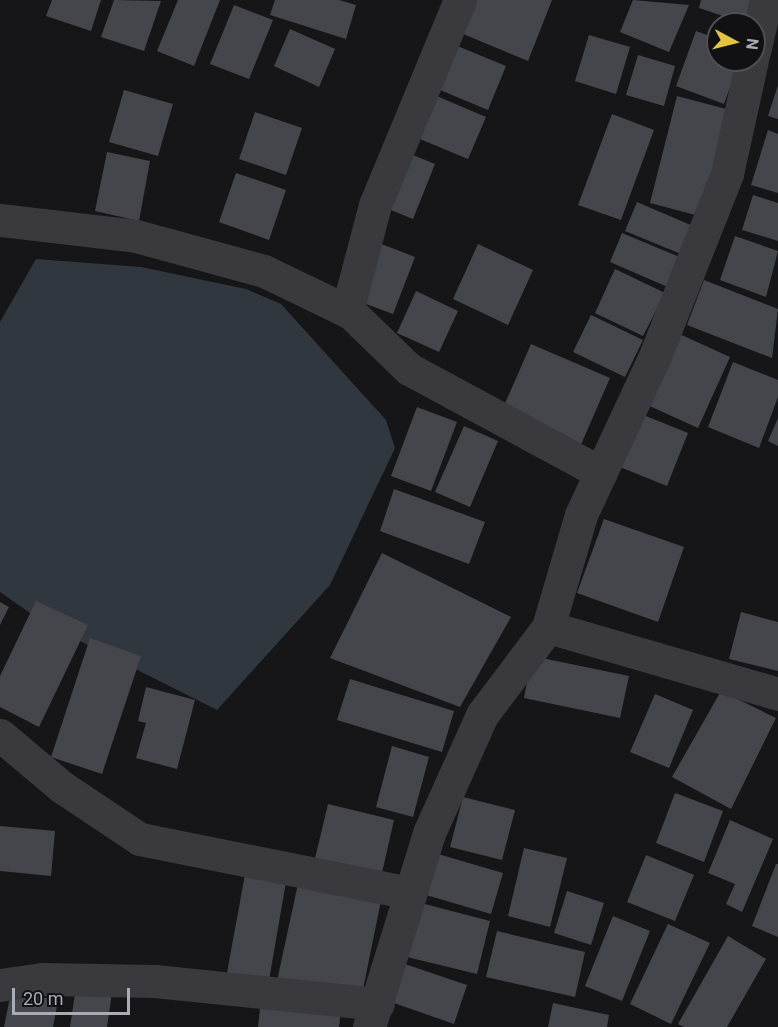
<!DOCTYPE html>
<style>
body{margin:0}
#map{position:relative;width:778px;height:1027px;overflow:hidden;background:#161618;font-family:Roboto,sans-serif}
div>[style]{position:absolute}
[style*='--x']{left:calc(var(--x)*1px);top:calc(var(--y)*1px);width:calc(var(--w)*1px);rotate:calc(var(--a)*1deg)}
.water>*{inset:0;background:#30373f}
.building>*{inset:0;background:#45464b}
.minor>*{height:33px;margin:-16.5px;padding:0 16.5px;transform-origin:16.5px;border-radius:16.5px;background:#39393e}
span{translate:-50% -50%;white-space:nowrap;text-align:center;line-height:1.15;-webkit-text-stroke:4.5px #111113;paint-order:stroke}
.north{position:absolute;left:706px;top:12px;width:60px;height:60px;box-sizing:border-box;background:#111113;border:2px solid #4e4f55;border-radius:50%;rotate:97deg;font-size:16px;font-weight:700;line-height:24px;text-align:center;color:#a9abb7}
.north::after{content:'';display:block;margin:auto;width:21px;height:27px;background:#e3c442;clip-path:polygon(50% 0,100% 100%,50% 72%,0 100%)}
.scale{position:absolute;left:12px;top:988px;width:118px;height:27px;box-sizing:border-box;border:3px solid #a9abb7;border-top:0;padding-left:8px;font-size:18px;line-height:21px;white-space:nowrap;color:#a9abb7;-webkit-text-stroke:4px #111113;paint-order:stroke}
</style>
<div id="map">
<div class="water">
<i style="clip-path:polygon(36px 259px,141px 267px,246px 289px,281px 304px,386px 420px,395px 448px,330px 585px,217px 710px,46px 624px,0 592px,0 322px)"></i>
</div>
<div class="building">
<i style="clip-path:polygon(52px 0,101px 0,91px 31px,46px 16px)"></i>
<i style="clip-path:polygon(114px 0,161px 1px,144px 51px,101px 37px)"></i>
<i style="clip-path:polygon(178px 0,220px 0,194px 66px,157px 51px)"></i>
<i style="clip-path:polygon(275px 0,339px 0,356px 5px,346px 39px,270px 15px)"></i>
<i style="clip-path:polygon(469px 0,552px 0,528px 61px,456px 31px)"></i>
<i style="clip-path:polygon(633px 0,689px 5px,669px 52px,620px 32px)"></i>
<i style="clip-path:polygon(701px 0,754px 0,747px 24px,699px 8px)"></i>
<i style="clip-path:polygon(234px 5px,273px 20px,249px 79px,210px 64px)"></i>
<i style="clip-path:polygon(290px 29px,335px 49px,319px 87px,274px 66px)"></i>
<i style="clip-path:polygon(696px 31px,718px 39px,718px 60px,740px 60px,724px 104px,676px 86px)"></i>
<i style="clip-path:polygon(589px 35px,630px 47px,616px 94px,575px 81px)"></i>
<i style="clip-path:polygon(450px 43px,506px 66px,488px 110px,433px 87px)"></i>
<i style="clip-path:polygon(638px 55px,675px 66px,664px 106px,626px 95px)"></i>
<i style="clip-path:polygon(778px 85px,778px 119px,768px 116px)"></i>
<i style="clip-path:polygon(124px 90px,173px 104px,158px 156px,109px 142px)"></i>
<i style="clip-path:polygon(432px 94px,486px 117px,468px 159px,415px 137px)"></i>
<i style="clip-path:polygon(677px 96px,730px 110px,703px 217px,650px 203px)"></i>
<i style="clip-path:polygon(255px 112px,302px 128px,286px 175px,239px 159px)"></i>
<i style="clip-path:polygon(612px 114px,654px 130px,621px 220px,578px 205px)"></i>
<i style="clip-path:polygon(768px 130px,778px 134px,778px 193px,751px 185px)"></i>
<i style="clip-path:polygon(398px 149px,435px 164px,413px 219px,376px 204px)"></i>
<i style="clip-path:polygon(107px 152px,150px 161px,139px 221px,95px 211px)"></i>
<i style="clip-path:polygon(236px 173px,286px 190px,269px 240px,219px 222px)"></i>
<i style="clip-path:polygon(753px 195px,778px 203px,778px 241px,742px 230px)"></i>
<i style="clip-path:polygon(637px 202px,693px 226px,681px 254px,625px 231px)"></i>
<i style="clip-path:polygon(622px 233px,682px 258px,670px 288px,610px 262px)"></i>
<i style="clip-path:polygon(735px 236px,778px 251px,766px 297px,720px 280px)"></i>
<i style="clip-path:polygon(379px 243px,415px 257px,393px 314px,358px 301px)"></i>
<i style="clip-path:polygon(478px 244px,533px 270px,508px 325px,453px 299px)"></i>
<i style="clip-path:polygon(615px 269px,665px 293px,643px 336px,595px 313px)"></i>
<i style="clip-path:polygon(704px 280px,778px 309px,772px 358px,687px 325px)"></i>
<i style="clip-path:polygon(416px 291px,458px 311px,439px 352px,397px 333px)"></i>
<i style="clip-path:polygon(591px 315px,643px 340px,625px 377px,573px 352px)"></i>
<i style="clip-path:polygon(675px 332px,730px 357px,698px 428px,643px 403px)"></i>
<i style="clip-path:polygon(531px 344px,610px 378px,579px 449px,500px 415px)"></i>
<i style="clip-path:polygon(733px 362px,778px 380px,778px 397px,759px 448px,708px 427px)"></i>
<i style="clip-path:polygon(417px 407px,457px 422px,431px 491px,391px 476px)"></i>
<i style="clip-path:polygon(631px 410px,688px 433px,667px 486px,610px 463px)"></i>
<i style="clip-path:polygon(778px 418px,778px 446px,768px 441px)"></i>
<i style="clip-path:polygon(464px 426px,498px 441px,470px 507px,435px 492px)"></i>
<i style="clip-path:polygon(394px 489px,485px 522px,469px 564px,380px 531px)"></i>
<i style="clip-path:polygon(604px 519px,684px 547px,658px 622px,577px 593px)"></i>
<i style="clip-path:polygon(382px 553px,511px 617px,460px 707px,330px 658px)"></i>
<i style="clip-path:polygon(36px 601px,88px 625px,39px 727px,0 707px,0 676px)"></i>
<i style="clip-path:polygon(0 602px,9px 607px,0 625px)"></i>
<i style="clip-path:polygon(741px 612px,778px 622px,778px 671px,729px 659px)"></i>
<i style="clip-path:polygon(90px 638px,141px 656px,102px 774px,51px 757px)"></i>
<i style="clip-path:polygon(532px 656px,629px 676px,620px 718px,524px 698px)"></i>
<i style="clip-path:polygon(350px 679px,454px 711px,442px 752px,337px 720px)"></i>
<i style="clip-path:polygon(146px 687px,195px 700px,177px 769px,136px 758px,146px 723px,138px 721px)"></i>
<i style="clip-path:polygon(721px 691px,776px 718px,731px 809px,672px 777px)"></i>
<i style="clip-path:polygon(655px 694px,693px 710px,669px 768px,630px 752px)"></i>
<i style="clip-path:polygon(392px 746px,429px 757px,413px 817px,376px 807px)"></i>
<i style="clip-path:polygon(675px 793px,723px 811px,704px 862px,656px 843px)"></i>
<i style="clip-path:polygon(463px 797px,515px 810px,502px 860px,450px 847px)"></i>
<i style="clip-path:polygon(328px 804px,394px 820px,379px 886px,312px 871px)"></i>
<i style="clip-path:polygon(730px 820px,773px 839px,742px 912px,726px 904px,735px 884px,708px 873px)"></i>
<i style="clip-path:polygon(0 826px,55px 831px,51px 876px,0 871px)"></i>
<i style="clip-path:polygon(524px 848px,567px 858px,550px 927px,508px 916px)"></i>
<i style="clip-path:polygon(438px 854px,503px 873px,491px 914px,426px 895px)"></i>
<i style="clip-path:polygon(646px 855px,694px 875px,675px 921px,627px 902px)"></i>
<i style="clip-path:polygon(776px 864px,778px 864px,778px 937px,752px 926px)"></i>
<i style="clip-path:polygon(246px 869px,287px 876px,268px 986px,226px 978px)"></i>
<i style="clip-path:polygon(299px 879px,382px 896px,361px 999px,277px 981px)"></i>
<i style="clip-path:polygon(567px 891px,604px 903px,591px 945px,554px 933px)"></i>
<i style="clip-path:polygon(421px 903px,490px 921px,477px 974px,407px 957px)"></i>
<i style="clip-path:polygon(613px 916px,650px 931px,622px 1001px,585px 986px)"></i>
<i style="clip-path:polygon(668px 924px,710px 943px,671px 1024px,630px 1004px)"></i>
<i style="clip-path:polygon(497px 931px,585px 952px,575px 997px,486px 977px)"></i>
<i style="clip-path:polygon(728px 936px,766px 959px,727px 1027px,684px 1027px,678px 1024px)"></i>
<i style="clip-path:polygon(405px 964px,467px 985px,454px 1024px,391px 1002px)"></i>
<i style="clip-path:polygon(76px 987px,112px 992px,107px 1027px,70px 1027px)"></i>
<i style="clip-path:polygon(11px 992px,58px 1000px,53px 1027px,4px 1027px)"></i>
<i style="clip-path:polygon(261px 999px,341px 1009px,339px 1027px,258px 1027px)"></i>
<i style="clip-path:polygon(553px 1003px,609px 1015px,607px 1027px,548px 1027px)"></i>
</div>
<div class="minor">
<i style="--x:754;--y:52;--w:53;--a:-77"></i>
<i style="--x:752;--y:60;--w:117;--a:102.4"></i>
<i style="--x:727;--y:174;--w:196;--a:111.6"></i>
<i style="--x:655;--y:356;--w:175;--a:115"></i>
<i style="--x:581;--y:515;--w:117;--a:106.4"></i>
<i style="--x:548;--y:627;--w:240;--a:16.2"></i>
<i style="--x:0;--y:220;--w:137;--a:6.7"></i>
<i style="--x:136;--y:236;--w:133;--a:15.3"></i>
<i style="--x:264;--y:271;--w:97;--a:25.8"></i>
<i style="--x:351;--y:313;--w:81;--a:44"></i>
<i style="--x:409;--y:369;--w:218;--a:28.4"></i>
<i style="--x:347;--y:311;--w:110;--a:-75.2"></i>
<i style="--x:375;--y:205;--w:222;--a:-67.5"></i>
<i style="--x:0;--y:735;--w:81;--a:40"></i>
<i style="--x:62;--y:787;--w:94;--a:33.7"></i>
<i style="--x:140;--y:839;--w:276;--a:11.3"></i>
<i style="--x:0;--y:985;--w:42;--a:-8.1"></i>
<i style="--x:42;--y:979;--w:113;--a:1"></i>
<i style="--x:155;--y:981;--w:224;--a:5.9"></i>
<i style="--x:369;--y:1027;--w:203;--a:-72.8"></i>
<i style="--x:429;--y:833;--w:129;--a:-65.8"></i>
<i style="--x:482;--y:715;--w:110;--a:-53.1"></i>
</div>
<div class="north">N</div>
<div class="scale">20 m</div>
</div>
